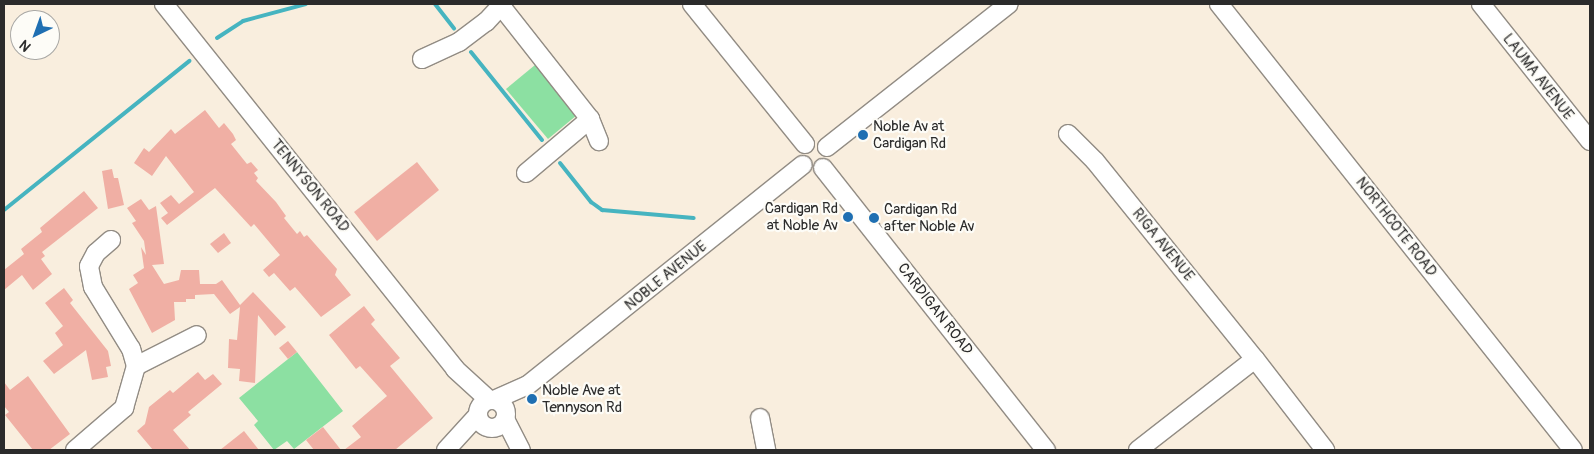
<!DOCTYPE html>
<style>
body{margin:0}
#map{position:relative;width:1594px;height:454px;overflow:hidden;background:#f9eede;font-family:Pangolin,sans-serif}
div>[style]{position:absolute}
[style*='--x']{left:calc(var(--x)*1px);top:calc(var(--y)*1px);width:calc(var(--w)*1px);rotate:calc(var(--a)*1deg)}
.green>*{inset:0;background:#8ce0a2}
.stream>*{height:4px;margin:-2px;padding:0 2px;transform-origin:2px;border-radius:2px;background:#46b4c0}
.building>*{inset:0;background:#f0afa4}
.roads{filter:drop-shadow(1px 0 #928c84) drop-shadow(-1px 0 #928c84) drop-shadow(0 1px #928c84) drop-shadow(0 -1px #928c84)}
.minor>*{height:18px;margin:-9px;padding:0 9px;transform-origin:9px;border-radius:9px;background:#fff}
.minor>.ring{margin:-9px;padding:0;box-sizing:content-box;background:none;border:18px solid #fff;border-radius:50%}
.dots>*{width:14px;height:14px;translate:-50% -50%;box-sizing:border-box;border:2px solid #fdfcf7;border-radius:50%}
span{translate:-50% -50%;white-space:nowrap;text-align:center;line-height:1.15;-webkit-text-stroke:4.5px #fdfcf7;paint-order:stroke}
.street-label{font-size:15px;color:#2b2b2b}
.poi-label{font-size:15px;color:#2b2b2b}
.left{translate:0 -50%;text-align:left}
.right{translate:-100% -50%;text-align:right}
.frame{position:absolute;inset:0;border:5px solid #2b2b2b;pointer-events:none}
.north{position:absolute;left:10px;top:10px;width:50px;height:50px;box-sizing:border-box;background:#fdfcf7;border:1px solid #a9a8a5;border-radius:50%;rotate:222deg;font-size:14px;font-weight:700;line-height:20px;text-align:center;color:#2b2b2b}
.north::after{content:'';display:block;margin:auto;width:18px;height:22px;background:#1f6fb2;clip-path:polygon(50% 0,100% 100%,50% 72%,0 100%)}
</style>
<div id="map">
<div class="green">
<i style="clip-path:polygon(535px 65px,577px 115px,548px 139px,506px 89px)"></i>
<i style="clip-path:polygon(297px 352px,343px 411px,294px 449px,287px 441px,274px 450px,254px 425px,258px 421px,239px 398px)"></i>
</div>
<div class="stream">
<i style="--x:435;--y:4;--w:31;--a:52"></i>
<i style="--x:217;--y:38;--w:31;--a:-33"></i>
<i style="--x:243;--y:21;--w:65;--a:-15.1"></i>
<i style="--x:471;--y:52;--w:113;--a:51.1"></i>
<i style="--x:560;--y:163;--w:50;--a:51.5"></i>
<i style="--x:591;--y:202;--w:14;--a:36"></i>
<i style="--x:602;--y:210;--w:92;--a:5"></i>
<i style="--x:4;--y:210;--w:238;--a:-38.8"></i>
</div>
<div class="building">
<i style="clip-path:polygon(205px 110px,219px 128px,224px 123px,233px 134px,236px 140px,231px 144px,247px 164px,251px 162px,258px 170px,254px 173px,258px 178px,256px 181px,276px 202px,286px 216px,284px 218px,297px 234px,300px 231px,304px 237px,307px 235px,337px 269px,335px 275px,351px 295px,321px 317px,295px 287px,290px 291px,274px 273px,269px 277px,263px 270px,280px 255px,254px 224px,251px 227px,215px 188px,167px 225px,161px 218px,168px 213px,160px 203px,171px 195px,179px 204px,194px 192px,166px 156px,152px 176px,134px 163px,144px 148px,149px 152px,171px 129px,175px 134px)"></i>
<i style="clip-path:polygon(417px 162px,439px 190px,377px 241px,354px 212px)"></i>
<i style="clip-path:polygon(112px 169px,114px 178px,118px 178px,124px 205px,108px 209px,102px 171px)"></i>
<i style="clip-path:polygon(84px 191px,98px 208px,42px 252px,45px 256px,41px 259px,52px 274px,33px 290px,22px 275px,4px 290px,4px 270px,24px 254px,21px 249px,42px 232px,40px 228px)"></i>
<i style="clip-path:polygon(141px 199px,149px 210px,156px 206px,164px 264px,152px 265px,164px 284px,179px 280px,181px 270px,199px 270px,200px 284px,216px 284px,222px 280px,240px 305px,253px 292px,286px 327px,275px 336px,258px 315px,255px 383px,239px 381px,240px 369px,228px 368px,229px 339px,237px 340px,240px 307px,230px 314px,214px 294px,195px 295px,195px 299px,186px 299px,186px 302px,174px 302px,175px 320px,152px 333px,129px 289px,138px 283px,133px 275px,144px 268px,141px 247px,146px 255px,144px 241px,132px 223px,136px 221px,127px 208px)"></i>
<i style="clip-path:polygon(224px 233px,231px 243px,218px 253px,210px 244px)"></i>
<i style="clip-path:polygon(64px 288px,73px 300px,70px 303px,108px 351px,111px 366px,106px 367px,108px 377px,92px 380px,86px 350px,54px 374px,43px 361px,63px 345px,55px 333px,63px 326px,45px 303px)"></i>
<i style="clip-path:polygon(364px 306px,375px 320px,371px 324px,400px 358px,390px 366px,433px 418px,395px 450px,344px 450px,361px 437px,352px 426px,387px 396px,360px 366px,356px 369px,329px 335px)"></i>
<i style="clip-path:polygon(288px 341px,297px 352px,288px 359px,279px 348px)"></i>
<i style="clip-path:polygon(198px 372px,205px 380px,213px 374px,222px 384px,188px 412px,191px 415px,173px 430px,190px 450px,153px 450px,137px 431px,145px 424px,149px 407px,170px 390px,173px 393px)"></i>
<i style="clip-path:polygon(28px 376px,70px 434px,49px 450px,33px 450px,5px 415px,9px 412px,4px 406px,4px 382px,10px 390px)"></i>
<i style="clip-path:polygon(323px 427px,341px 450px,314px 450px,306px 440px)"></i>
<i style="clip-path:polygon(244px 431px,259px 450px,220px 450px)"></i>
</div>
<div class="roads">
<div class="minor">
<i style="--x:164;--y:4;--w:467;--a:51.4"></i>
<i style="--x:455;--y:369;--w:46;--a:42.4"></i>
<i style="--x:692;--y:4;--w:180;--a:51.1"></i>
<i style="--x:1219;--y:4;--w:569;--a:51.56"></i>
<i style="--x:1481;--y:4;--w:175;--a:51.5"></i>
<i style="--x:501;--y:6;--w:144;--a:51.8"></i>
<i style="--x:590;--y:119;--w:24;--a:68"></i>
<i style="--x:422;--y:59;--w:41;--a:-24.7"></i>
<i style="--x:459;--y:42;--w:34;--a:-37"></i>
<i style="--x:486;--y:22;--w:25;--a:-47"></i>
<i style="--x:1068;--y:134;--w:38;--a:45"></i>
<i style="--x:1095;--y:161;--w:255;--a:51.1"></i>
<i style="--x:1255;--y:359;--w:115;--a:52.4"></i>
<i style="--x:827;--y:147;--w:231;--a:-38.2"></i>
<i style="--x:823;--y:168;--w:360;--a:51.7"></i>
<i style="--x:526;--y:173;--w:84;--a:-40.2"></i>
<i style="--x:136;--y:366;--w:68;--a:-26.9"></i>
<i class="ring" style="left:478px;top:400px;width:10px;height:10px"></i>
<i style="--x:494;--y:400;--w:37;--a:-24"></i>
<i style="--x:528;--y:385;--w:352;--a:-38.7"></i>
<i style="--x:760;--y:418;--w:33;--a:79"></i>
<i style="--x:505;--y:419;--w:35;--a:63"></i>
<i style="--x:75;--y:450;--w:65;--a:-40.6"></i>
<i style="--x:124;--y:408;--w:44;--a:-74.1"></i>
<i style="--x:136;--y:366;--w:18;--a:-106"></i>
<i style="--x:131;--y:349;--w:73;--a:-121.5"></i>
<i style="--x:93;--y:287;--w:21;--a:-101"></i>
<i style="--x:89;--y:266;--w:15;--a:-62"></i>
<i style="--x:96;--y:253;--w:20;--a:-41"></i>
<i style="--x:446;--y:450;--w:47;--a:-47.6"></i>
<i style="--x:1138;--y:450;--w:148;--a:-37.9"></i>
</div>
</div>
<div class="dots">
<i style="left:863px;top:135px;background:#1f6fb2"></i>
<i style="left:848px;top:217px;background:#1f6fb2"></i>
<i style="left:874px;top:218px;background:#1f6fb2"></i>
<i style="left:532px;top:399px;background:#1f6fb2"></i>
</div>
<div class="street-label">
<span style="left:1538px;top:77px;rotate:52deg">LAUMA AVENUE</span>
<span style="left:310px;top:186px;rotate:51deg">TENNYSON ROAD</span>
<span style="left:1396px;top:227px;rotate:52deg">NORTHCOTE ROAD</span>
<span style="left:1163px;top:245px;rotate:51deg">RIGA AVENUE</span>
<span style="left:666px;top:276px;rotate:-39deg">NOBLE AVENUE</span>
<span style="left:935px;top:309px;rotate:52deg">CARDIGAN ROAD</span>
</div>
<div class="poi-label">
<span class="left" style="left:873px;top:135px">Noble Av at<br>Cardigan Rd</span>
<span class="right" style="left:838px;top:217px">Cardigan Rd<br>at Noble Av</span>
<span class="left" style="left:884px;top:218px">Cardigan Rd<br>after Noble Av</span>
<span class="left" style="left:542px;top:399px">Noble Ave at<br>Tennyson Rd</span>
</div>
<div class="frame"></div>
<div class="north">N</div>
</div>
